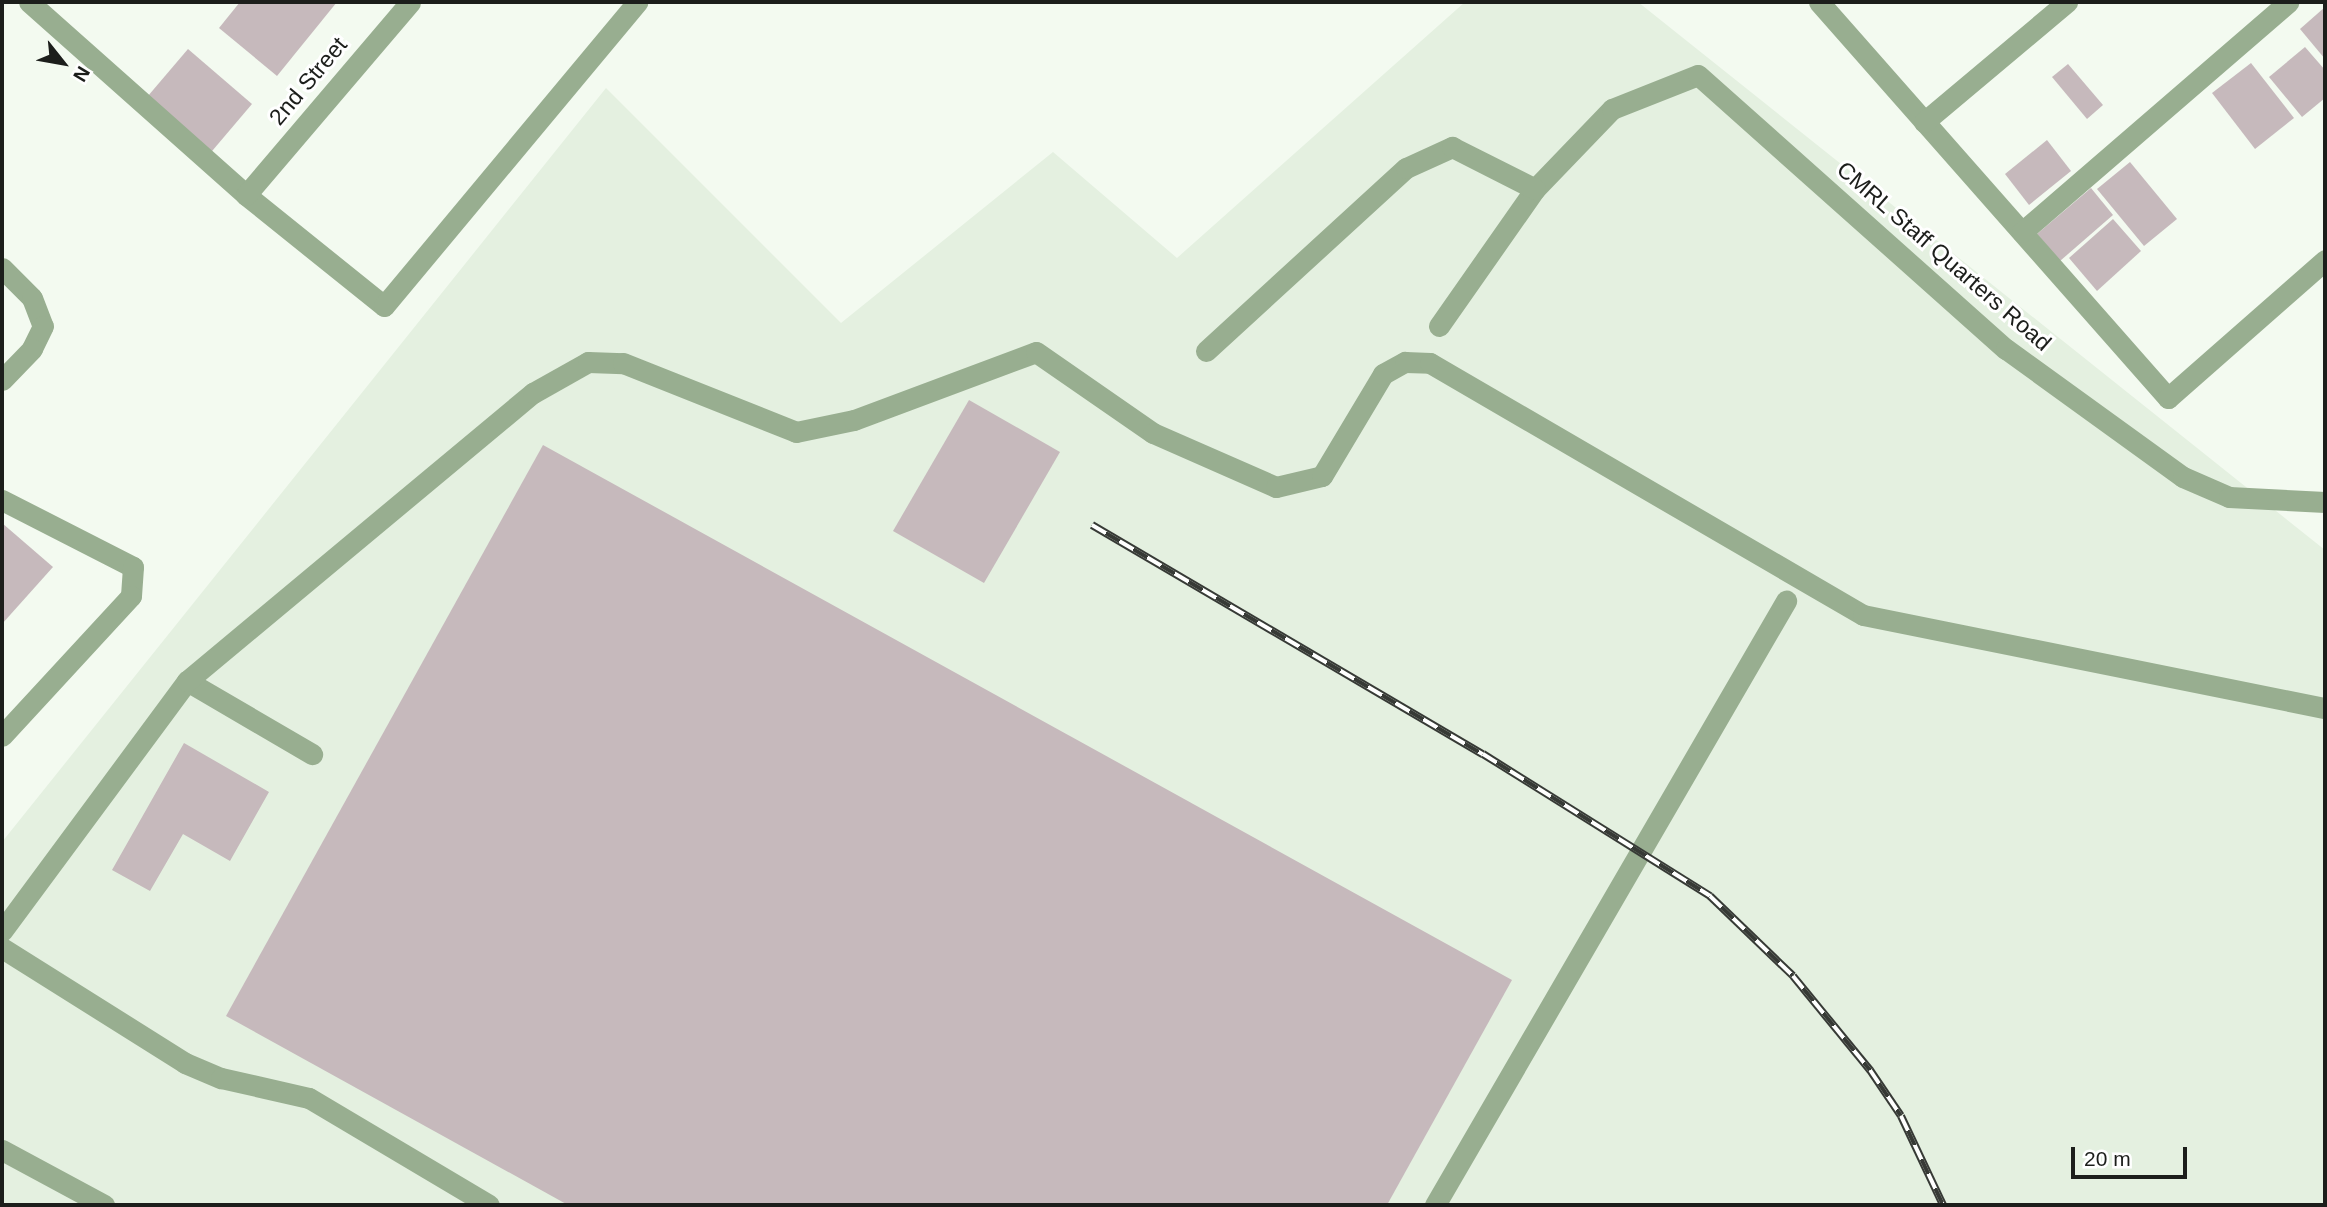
<!DOCTYPE html>
<style>
body{margin:0}
#map{position:relative;width:2327px;height:1207px;overflow:hidden;background:#f3faf0;font-family:Arial,sans-serif}
div>[style]{position:absolute}
[style*='--x']{left:calc(var(--x)*1px);top:calc(var(--y)*1px);width:calc(var(--w)*1px);rotate:calc(var(--a)*1deg)}
.built>*{inset:0;background:#e4f0e0}
.building>*{inset:0;background:#c6b9bc}
.minor>*{height:21px;margin:-10.5px;padding:0 10.5px;transform-origin:10.5px;border-radius:10.5px;background:#98ae90}
.rail>*{height:8px;margin-top:-4px;transform-origin:0;background:repeating-linear-gradient(90deg,#fff 0 16px,#373a36 0 32px);box-sizing:border-box;border-block:2px solid #373a36}
span{translate:-50% -50%;white-space:nowrap;text-align:center;line-height:1.15;-webkit-text-stroke:6px #fff;paint-order:stroke}
.street-label{font-size:23px;color:#1c1e1b}
.frame{position:absolute;inset:0;border:4px solid #1c1e1b;pointer-events:none}
.north{position:absolute;left:28px;top:28px;width:70px;height:70px;-webkit-text-stroke:5px #fff;paint-order:stroke;rotate:121deg;font-size:19px;font-weight:700;line-height:28px;text-align:center;color:#1c1e1b}
.north::after{content:'';display:block;margin:auto;width:24px;height:32px;background:#1c1e1b;clip-path:polygon(50% 0,100% 100%,50% 72%,0 100%)}
.scale{position:absolute;left:2071px;top:1147px;width:116px;height:32px;box-sizing:border-box;border:4px solid #1c1e1b;border-top:0;padding-left:9px;font-size:21px;line-height:24px;white-space:nowrap;color:#1c1e1b;-webkit-text-stroke:5px #fff;paint-order:stroke}
</style>
<div id="map">
<div class="built">
<i style="clip-path:polygon(1465px 2px,1638px 2px,2325px 550px,2325px 1205px,2px 1205px,2px 842px,606px 88px,841px 323px,1053px 152px,1177px 258px)"></i>
</div>
<div class="building">
<i style="clip-path:polygon(240px 2px,337px 2px,277px 76px,219px 28px)"></i>
<i style="clip-path:polygon(2325px 7px,2325px 59px,2300px 29px)"></i>
<i style="clip-path:polygon(2305px 47px,2325px 70px,2325px 98px,2302px 117px,2269px 77px)"></i>
<i style="clip-path:polygon(188px 49px,252px 104px,207px 157px,142px 103px)"></i>
<i style="clip-path:polygon(2251px 63px,2294px 118px,2255px 149px,2212px 93px)"></i>
<i style="clip-path:polygon(2068px 64px,2103px 105px,2087px 119px,2052px 77px)"></i>
<i style="clip-path:polygon(2047px 140px,2071px 171px,2029px 205px,2005px 174px)"></i>
<i style="clip-path:polygon(2130px 162px,2177px 219px,2144px 246px,2097px 189px)"></i>
<i style="clip-path:polygon(2091px 188px,2113px 215px,2060px 261px,2037px 234px)"></i>
<i style="clip-path:polygon(2113px 219px,2141px 251px,2097px 291px,2069px 258px)"></i>
<i style="clip-path:polygon(969px 400px,1060px 452px,984px 583px,893px 531px)"></i>
<i style="clip-path:polygon(543px 445px,1512px 980px,1387px 1205px,568px 1205px,226px 1016px)"></i>
<i style="clip-path:polygon(2px 523px,53px 567px,2px 624px)"></i>
<i style="clip-path:polygon(184px 743px,269px 792px,230px 861px,183px 834px,150px 891px,112px 870px)"></i>
</div>
<div class="minor">
<i style="--x:29;--y:2;--w:290;--a:41.6"></i>
<i style="--x:246;--y:195;--w:177;--a:38.8"></i>
<i style="--x:384;--y:306;--w:396;--a:-50.2"></i>
<i style="--x:1819;--y:2;--w:528;--a:48.61"></i>
<i style="--x:2168;--y:398;--w:209;--a:-41.3"></i>
<i style="--x:1924;--y:122;--w:187;--a:-40"></i>
<i style="--x:246;--y:195;--w:253;--a:-49.6"></i>
<i style="--x:2022;--y:232;--w:352;--a:-40.8"></i>
<i style="--x:2;--y:268;--w:42;--a:45"></i>
<i style="--x:32;--y:298;--w:30;--a:69"></i>
<i style="--x:43;--y:326;--w:25;--a:116"></i>
<i style="--x:32;--y:349;--w:43;--a:134.1"></i>
<i style="--x:1439;--y:326;--w:167;--a:-55"></i>
<i style="--x:1535;--y:189;--w:111;--a:-46.1"></i>
<i style="--x:1612;--y:109;--w:92;--a:-21.6"></i>
<i style="--x:1698;--y:75;--w:412;--a:41.7"></i>
<i style="--x:2006;--y:349;--w:218;--a:35.9"></i>
<i style="--x:2183;--y:477;--w:50;--a:23.5"></i>
<i style="--x:2229;--y:497;--w:96;--a:3"></i>
<i style="--x:1206;--y:351;--w:271;--a:-42.5"></i>
<i style="--x:1406;--y:168;--w:51;--a:-24.5"></i>
<i style="--x:1452;--y:147;--w:93;--a:26.8"></i>
<i style="--x:2;--y:500;--w:147;--a:27.1"></i>
<i style="--x:133;--y:567;--w:29;--a:94"></i>
<i style="--x:131;--y:596;--w:190;--a:132.7"></i>
<i style="--x:187;--y:681;--w:145;--a:30.3"></i>
<i style="--x:2;--y:931;--w:311;--a:-53.5"></i>
<i style="--x:187;--y:681;--w:450;--a:-39.8"></i>
<i style="--x:533;--y:393;--w:63;--a:-29.4"></i>
<i style="--x:588;--y:362;--w:35;--a:2"></i>
<i style="--x:623;--y:363;--w:186;--a:21.7"></i>
<i style="--x:796;--y:432;--w:59;--a:-11.7"></i>
<i style="--x:854;--y:420;--w:194;--a:-20.5"></i>
<i style="--x:1036;--y:352;--w:142;--a:34.7"></i>
<i style="--x:1153;--y:433;--w:134;--a:23.7"></i>
<i style="--x:1276;--y:487;--w:47;--a:-13.4"></i>
<i style="--x:1322;--y:476;--w:119;--a:-59.1"></i>
<i style="--x:1383;--y:374;--w:25;--a:-29"></i>
<i style="--x:1405;--y:362;--w:25;--a:2"></i>
<i style="--x:1430;--y:363;--w:501;--a:30.2"></i>
<i style="--x:1863;--y:615;--w:471;--a:11.4"></i>
<i style="--x:2;--y:948;--w:216;--a:32.1"></i>
<i style="--x:185;--y:1063;--w:39;--a:23"></i>
<i style="--x:221;--y:1078;--w:90;--a:12.8"></i>
<i style="--x:309;--y:1098;--w:209;--a:30.7"></i>
<i style="--x:2;--y:1150;--w:116;--a:28.3"></i>
<i style="--x:1435;--y:1205;--w:699;--a:-59.84"></i>
</div>
<div class="rail">
<i style="--x:1092;--y:525;--w:453;--a:30.4"></i>
<i style="--x:1483;--y:754;--w:268;--a:32"></i>
<i style="--x:1710;--y:896;--w:115;--a:43.9"></i>
<i style="--x:1793;--y:976;--w:122;--a:50.7"></i>
<i style="--x:1870;--y:1070;--w:55;--a:56"></i>
<i style="--x:1901;--y:1116;--w:98;--a:64.7"></i>
</div>
<div class="street-label">
<span style="left:308px;top:81px;rotate:-50deg">2nd Street</span>
<span style="left:1944px;top:256px;rotate:41deg">CMRL Staff Quarters Road</span>
</div>
<div class="frame"></div>
<div class="north">N</div>
<div class="scale">20 m</div>
</div>
